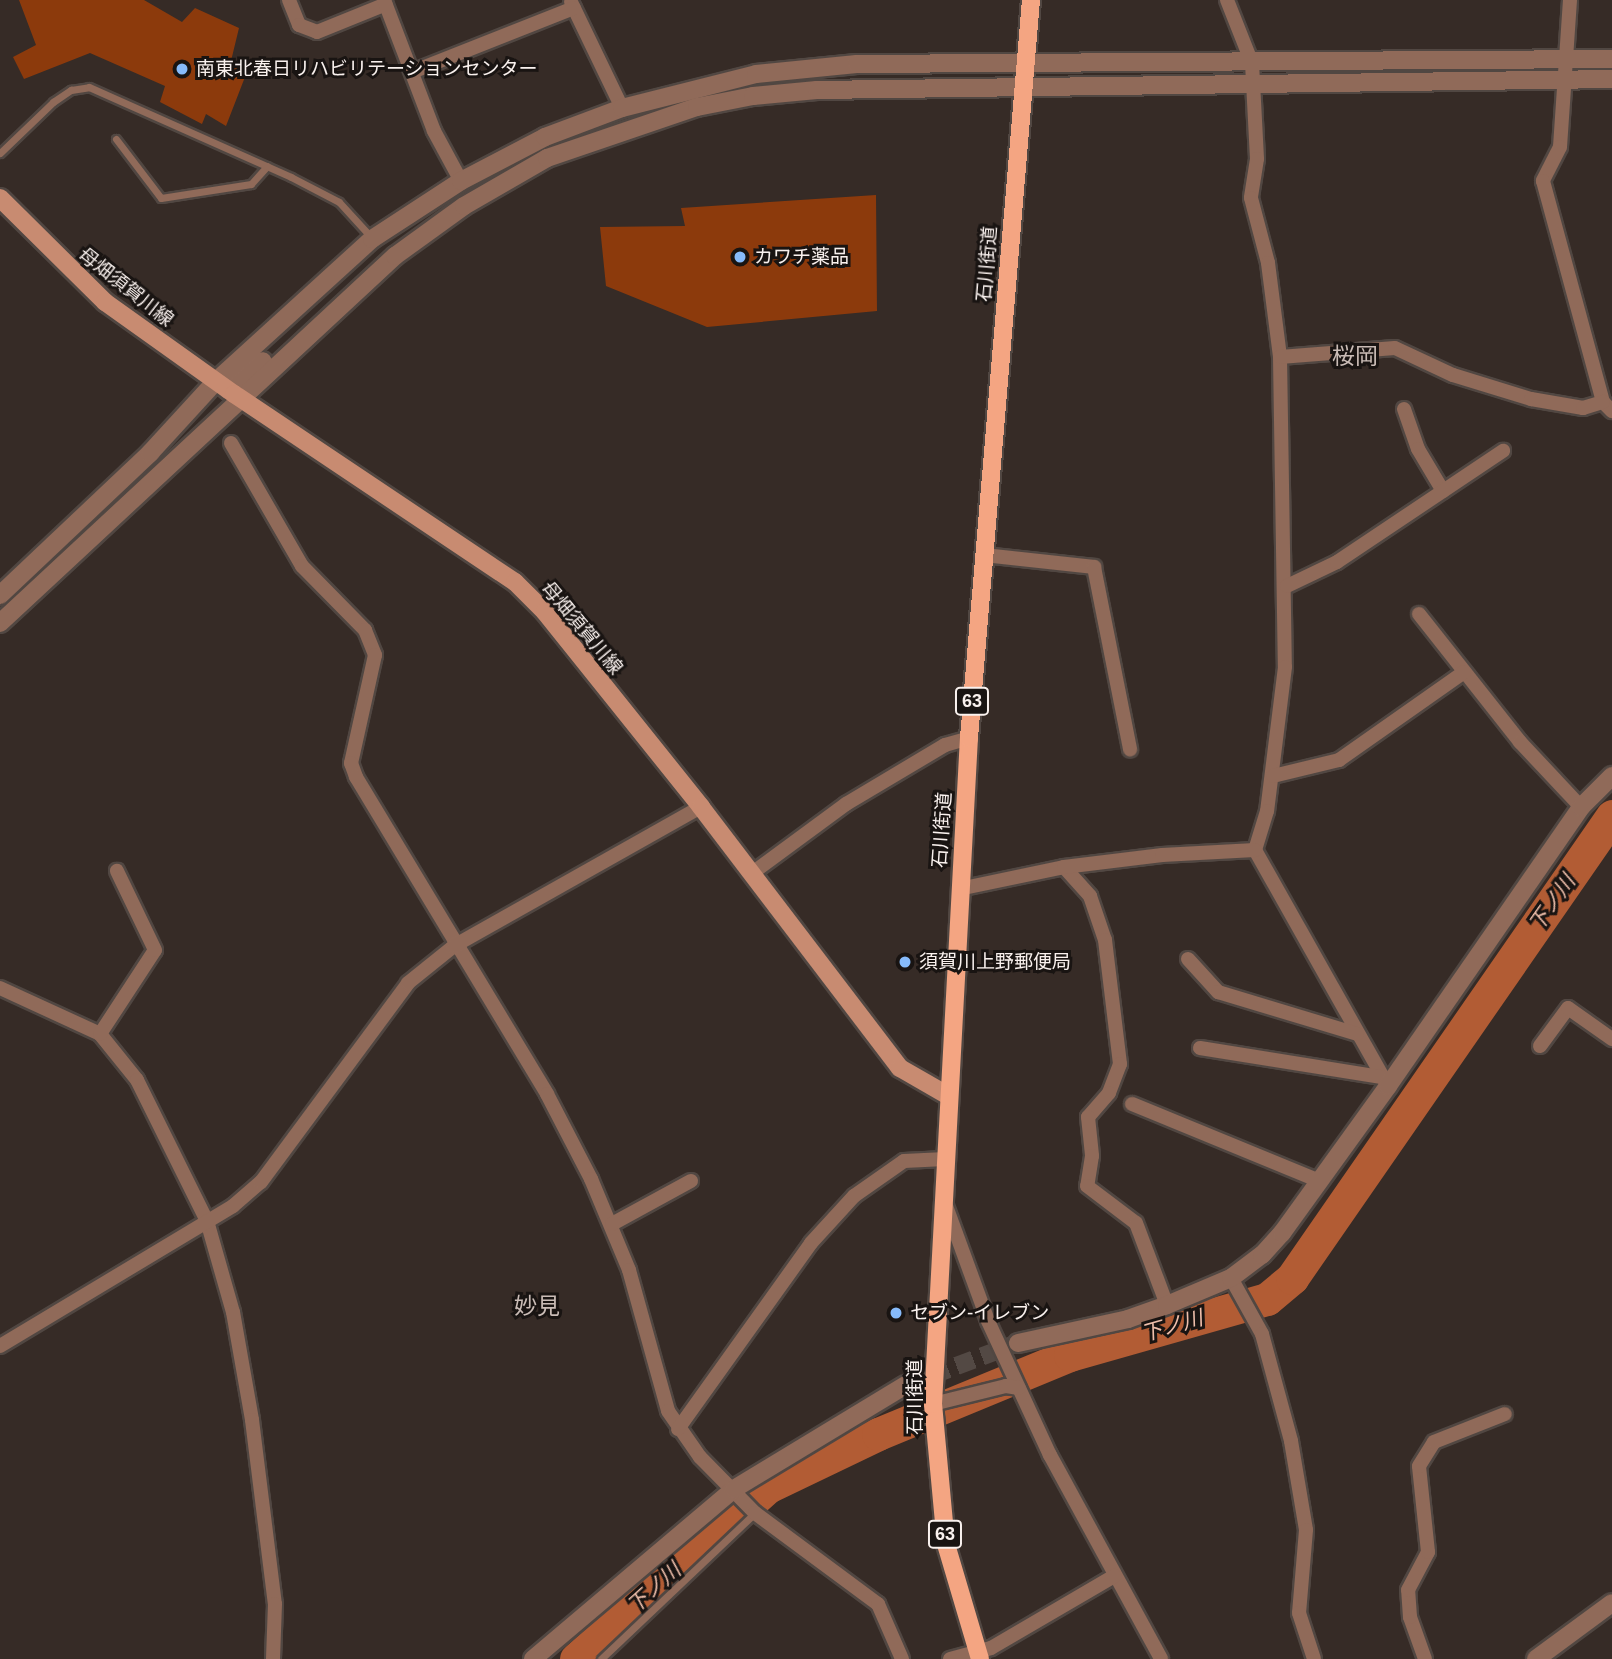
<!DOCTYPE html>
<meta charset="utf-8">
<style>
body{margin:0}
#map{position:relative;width:1612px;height:1659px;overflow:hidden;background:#362b26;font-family:Helvetica,"Noto Sans JP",sans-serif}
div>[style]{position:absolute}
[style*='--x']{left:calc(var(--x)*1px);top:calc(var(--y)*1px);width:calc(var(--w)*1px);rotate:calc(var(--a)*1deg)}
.river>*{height:33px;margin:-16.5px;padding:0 16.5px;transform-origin:16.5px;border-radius:16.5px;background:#b25c34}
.building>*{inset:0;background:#8c3a0c}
.tertiary-tunnel>*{height:18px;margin-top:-9px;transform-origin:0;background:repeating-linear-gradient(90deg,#534944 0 18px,transparent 0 27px)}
.roads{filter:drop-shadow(2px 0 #514742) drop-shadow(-2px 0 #514742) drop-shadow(0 2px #514742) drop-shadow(0 -2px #514742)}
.service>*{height:7px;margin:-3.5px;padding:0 3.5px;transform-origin:3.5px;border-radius:3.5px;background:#906a59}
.minor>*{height:14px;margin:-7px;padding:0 7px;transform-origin:7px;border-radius:7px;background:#906a59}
.tertiary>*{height:18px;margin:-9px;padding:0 9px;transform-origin:9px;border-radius:9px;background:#906a59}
.secondary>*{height:18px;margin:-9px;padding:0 9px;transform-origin:9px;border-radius:9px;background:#c88b71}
.primary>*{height:18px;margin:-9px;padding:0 9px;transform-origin:9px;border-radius:9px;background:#f4a582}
.dots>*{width:19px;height:19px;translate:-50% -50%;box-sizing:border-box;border:4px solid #191412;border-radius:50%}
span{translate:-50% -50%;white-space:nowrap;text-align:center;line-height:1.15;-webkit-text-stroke:6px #191412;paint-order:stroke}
.shield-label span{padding:2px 5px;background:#191412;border:2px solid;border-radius:5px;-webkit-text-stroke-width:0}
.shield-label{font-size:18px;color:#f9f1ee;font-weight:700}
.poi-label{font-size:19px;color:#f9f1ee}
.left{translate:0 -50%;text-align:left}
.street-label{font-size:19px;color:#f9f1ee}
.water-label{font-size:21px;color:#efbfab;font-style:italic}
.quarter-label{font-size:23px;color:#cabcb6}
</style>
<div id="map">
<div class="river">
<i style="--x:576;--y:1659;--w:258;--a:-41.9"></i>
<i style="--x:768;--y:1487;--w:122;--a:-25.7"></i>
<i style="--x:878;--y:1434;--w:208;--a:-22.4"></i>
<i style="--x:1070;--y:1355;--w:205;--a:-15.9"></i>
<i style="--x:1267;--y:1299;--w:33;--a:-40"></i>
<i style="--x:1292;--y:1278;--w:562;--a:-55.29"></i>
</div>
<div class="building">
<i style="clip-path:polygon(19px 0,144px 0,182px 22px,195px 8px,239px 28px,231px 61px,245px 77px,226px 126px,206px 114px,202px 124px,160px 102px,165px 86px,90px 53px,24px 79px,13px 57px,36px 45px)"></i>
<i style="clip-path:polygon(876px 195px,877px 311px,707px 327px,606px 286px,600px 227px,685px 226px,681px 208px)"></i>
</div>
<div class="tertiary-tunnel">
<i style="--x:906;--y:1385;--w:120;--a:-20.6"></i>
</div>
<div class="roads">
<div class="service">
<i style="--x:116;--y:139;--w:74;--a:52.7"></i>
<i style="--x:161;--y:198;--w:91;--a:-8.8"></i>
<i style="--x:251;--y:184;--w:24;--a:-48"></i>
<i style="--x:0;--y:153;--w:74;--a:-43.9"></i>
<i style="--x:53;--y:102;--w:22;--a:-34"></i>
<i style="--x:71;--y:90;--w:18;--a:-9"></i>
<i style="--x:89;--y:87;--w:221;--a:24"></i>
<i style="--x:291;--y:177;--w:54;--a:27.5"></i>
<i style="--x:339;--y:202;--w:47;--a:47.6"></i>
<i style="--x:601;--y:1659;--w:212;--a:-43.5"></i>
</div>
<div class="minor">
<i style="--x:289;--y:0;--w:27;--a:68"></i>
<i style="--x:299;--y:25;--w:19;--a:21"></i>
<i style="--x:317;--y:32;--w:74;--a:-22.1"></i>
<i style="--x:384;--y:0;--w:140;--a:69.1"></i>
<i style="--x:434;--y:131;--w:57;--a:61.6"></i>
<i style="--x:1227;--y:0;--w:68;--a:68.4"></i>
<i style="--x:1252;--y:63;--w:96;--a:87"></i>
<i style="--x:1257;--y:159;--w:39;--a:99"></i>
<i style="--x:1251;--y:198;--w:67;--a:75.3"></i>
<i style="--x:1268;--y:263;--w:95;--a:82.7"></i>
<i style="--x:1280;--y:357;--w:310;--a:89.1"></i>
<i style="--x:1285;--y:667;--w:145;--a:97.1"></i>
<i style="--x:1267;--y:811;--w:41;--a:107.1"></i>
<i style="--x:1255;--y:850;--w:271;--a:60.6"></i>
<i style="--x:1570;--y:0;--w:147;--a:93.9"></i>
<i style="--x:1560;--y:147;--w:38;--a:117"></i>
<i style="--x:1543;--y:181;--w:229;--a:74.8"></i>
<i style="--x:1603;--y:402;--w:13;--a:45"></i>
<i style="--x:571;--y:2;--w:118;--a:64.3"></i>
<i style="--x:412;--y:72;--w:174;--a:-21.6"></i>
<i style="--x:1280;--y:357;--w:115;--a:-4.5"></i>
<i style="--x:1395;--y:348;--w:64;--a:25"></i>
<i style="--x:1453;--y:375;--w:82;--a:17.1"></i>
<i style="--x:1531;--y:399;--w:53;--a:9.8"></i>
<i style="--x:1583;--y:408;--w:21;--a:-17"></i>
<i style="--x:1404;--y:409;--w:42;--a:70.7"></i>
<i style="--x:1418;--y:449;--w:49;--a:59.2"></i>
<i style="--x:231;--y:443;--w:142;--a:60"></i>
<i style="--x:302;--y:566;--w:90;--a:45.5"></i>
<i style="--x:365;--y:630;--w:27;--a:68"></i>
<i style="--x:375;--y:655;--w:111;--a:102.5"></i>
<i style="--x:351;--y:763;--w:15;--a:70"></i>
<i style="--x:356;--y:777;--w:370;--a:58.9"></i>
<i style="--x:547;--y:1094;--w:96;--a:62.6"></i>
<i style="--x:591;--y:1179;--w:99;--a:67.3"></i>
<i style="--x:629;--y:1270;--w:146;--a:74.5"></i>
<i style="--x:668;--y:1411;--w:56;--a:55.2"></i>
<i style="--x:700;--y:1457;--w:78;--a:45.5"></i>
<i style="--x:755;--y:1513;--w:153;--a:36.5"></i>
<i style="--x:878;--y:1604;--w:60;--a:66.4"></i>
<i style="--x:984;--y:555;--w:111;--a:6.2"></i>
<i style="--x:1094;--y:567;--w:186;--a:78.8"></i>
<i style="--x:1287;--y:586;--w:55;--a:-25.6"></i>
<i style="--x:1337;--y:562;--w:200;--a:-33.8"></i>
<i style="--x:1419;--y:614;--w:163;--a:51.7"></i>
<i style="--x:1520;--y:742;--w:89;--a:46.8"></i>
<i style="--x:1273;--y:776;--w:68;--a:-13.6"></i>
<i style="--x:1339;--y:760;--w:153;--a:-35.1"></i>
<i style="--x:1064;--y:867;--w:39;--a:48"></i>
<i style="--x:1090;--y:896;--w:46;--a:71.2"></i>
<i style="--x:1105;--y:940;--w:125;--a:83.1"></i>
<i style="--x:1120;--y:1064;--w:31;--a:111"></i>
<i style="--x:1109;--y:1093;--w:32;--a:131"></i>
<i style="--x:1088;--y:1117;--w:39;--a:84"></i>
<i style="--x:1092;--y:1156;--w:30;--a:99"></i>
<i style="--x:1087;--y:1186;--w:61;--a:37.1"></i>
<i style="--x:1136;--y:1223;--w:88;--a:69.3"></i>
<i style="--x:751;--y:874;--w:118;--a:-36.4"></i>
<i style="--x:846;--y:804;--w:115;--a:-30.8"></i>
<i style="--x:945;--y:745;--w:25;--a:-16"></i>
<i style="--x:959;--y:889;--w:107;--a:-11.8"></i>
<i style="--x:1064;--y:867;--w:99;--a:-7"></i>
<i style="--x:1162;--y:855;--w:93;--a:-3.1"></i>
<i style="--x:1188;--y:959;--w:45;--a:47.7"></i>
<i style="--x:1218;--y:992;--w:145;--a:16.8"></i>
<i style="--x:0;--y:988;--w:110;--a:24.7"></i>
<i style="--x:100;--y:1034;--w:59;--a:51.2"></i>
<i style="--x:137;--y:1080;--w:157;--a:63.6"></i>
<i style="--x:207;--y:1221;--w:95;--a:74.1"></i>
<i style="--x:233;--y:1312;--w:110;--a:80"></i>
<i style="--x:252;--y:1420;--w:185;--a:82.9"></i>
<i style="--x:275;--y:1604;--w:55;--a:92.1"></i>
<i style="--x:100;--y:1034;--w:100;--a:-56.8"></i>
<i style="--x:155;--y:950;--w:88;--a:-115.7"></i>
<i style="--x:1540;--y:1046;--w:47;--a:-53.6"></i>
<i style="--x:1568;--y:1008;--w:54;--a:35.2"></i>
<i style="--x:1200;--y:1048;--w:184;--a:9.1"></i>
<i style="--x:1132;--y:1104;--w:203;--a:22.3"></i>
<i style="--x:946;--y:1206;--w:122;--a:69.9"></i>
<i style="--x:988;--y:1321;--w:148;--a:65.2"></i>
<i style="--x:1050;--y:1455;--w:232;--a:61.4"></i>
<i style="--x:612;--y:1224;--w:90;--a:-28.6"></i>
<i style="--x:1231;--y:1278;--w:64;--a:61"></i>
<i style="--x:1262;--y:1334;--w:111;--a:74.8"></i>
<i style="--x:1291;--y:1441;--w:90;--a:80.4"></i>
<i style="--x:1306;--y:1530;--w:83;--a:94.8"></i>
<i style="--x:1299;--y:1613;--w:48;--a:71.9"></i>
<i style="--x:0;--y:1346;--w:272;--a:-31"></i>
<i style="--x:233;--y:1206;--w:37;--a:-41"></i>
<i style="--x:261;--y:1182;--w:247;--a:-53.5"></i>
<i style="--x:408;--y:983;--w:59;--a:-38.8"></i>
<i style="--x:454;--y:946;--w:283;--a:-29.4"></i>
<i style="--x:933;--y:1404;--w:75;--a:-13.9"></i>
<i style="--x:1006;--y:1386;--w:13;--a:9"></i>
<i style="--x:678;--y:1429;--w:229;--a:-54.4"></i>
<i style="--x:811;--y:1243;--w:64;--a:-47.5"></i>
<i style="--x:854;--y:1196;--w:61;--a:-35"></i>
<i style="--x:904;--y:1161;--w:41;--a:-2.8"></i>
<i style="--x:950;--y:1659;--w:42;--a:-15"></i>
<i style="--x:991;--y:1648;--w:143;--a:-30.3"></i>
<i style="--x:1425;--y:1659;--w:45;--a:-109.7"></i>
<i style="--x:1410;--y:1617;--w:27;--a:-94"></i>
<i style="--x:1408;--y:1590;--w:43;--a:-62.2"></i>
<i style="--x:1428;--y:1552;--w:86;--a:-96"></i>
<i style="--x:1419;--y:1466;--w:28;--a:-58"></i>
<i style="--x:1434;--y:1442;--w:76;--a:-21.5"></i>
</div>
<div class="tertiary">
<i style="--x:228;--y:390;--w:45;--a:-39.6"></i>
<i style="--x:0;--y:595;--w:207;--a:-43.4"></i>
<i style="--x:150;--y:453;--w:98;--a:-47.5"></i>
<i style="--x:216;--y:381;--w:211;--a:-42.3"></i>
<i style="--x:372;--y:239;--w:106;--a:-33.1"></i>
<i style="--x:461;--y:181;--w:95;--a:-27.6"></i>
<i style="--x:545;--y:137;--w:82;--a:-20.6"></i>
<i style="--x:622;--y:108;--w:138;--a:-14.2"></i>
<i style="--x:756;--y:74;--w:101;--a:-5.7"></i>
<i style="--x:857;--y:64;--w:755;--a:-0.38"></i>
<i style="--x:0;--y:623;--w:539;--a:-42.9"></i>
<i style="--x:395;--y:256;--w:85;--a:-35.9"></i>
<i style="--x:464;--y:206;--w:96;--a:-30"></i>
<i style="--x:547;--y:158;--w:158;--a:-18.8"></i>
<i style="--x:697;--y:107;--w:57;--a:-11.1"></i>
<i style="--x:753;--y:96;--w:64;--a:-5.4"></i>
<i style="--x:817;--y:90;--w:795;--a:-0.79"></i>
<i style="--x:1018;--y:1343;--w:113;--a:-12.3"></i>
<i style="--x:1128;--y:1319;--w:41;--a:-19.7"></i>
<i style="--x:1167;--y:1305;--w:69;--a:-22.9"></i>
<i style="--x:1231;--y:1278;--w:39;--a:-37"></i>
<i style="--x:1262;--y:1255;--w:30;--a:-48"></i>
<i style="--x:1282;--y:1233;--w:181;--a:-54.2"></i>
<i style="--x:1388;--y:1086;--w:339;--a:-55.3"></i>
<i style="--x:1581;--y:807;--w:44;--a:-45"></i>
<i style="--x:533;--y:1659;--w:263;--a:-40.2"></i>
<i style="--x:734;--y:1489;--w:201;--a:-31.2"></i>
<i style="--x:1536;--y:1659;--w:94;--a:-36.4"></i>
</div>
<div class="secondary">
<i style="--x:0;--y:198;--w:148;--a:44.7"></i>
<i style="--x:105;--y:302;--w:158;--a:35.5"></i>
<i style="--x:234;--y:394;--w:338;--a:33.8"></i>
<i style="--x:515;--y:582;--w:42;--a:45"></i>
<i style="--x:545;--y:612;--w:250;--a:51.3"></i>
<i style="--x:701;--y:807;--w:328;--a:52.7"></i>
<i style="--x:900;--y:1068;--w:54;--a:29.9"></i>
</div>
<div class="primary">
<i style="--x:980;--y:1659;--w:120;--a:-106.5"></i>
<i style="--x:946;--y:1544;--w:141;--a:-95.3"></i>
<i style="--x:933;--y:1404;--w:667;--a:-86.91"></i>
<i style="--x:969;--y:738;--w:741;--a:-85.2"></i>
</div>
</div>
<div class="dots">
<i style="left:182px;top:69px;background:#87bbfb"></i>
<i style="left:740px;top:257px;background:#87bbfb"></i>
<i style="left:905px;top:962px;background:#87bbfb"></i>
<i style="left:896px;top:1313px;background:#87bbfb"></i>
</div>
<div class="shield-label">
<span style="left:972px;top:701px">63</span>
<span style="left:945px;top:1534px">63</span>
</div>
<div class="poi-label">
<span class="left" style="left:196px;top:69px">南東北春日リハビリテーションセンター</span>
<span class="left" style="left:754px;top:257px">カワチ薬品</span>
<span class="left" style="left:919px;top:962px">須賀川上野郵便局</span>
<span class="left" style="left:910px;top:1313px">セブン-イレブン</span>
</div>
<div class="street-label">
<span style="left:987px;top:264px;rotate:-85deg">石川街道</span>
<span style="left:126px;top:287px;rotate:38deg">母畑須賀川線</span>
<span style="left:582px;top:628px;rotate:50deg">母畑須賀川線</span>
<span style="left:942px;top:830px;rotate:-86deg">石川街道</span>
<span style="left:915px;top:1397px;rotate:-90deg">石川街道</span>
</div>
<div class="water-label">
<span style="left:1552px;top:903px;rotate:-55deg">下ノ川</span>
<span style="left:1172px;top:1326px;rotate:-16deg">下ノ川</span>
<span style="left:654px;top:1588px;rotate:-42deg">下ノ川</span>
</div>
<div class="quarter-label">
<span style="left:1355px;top:356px">桜岡</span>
<span style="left:537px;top:1306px">妙見</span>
</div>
</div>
